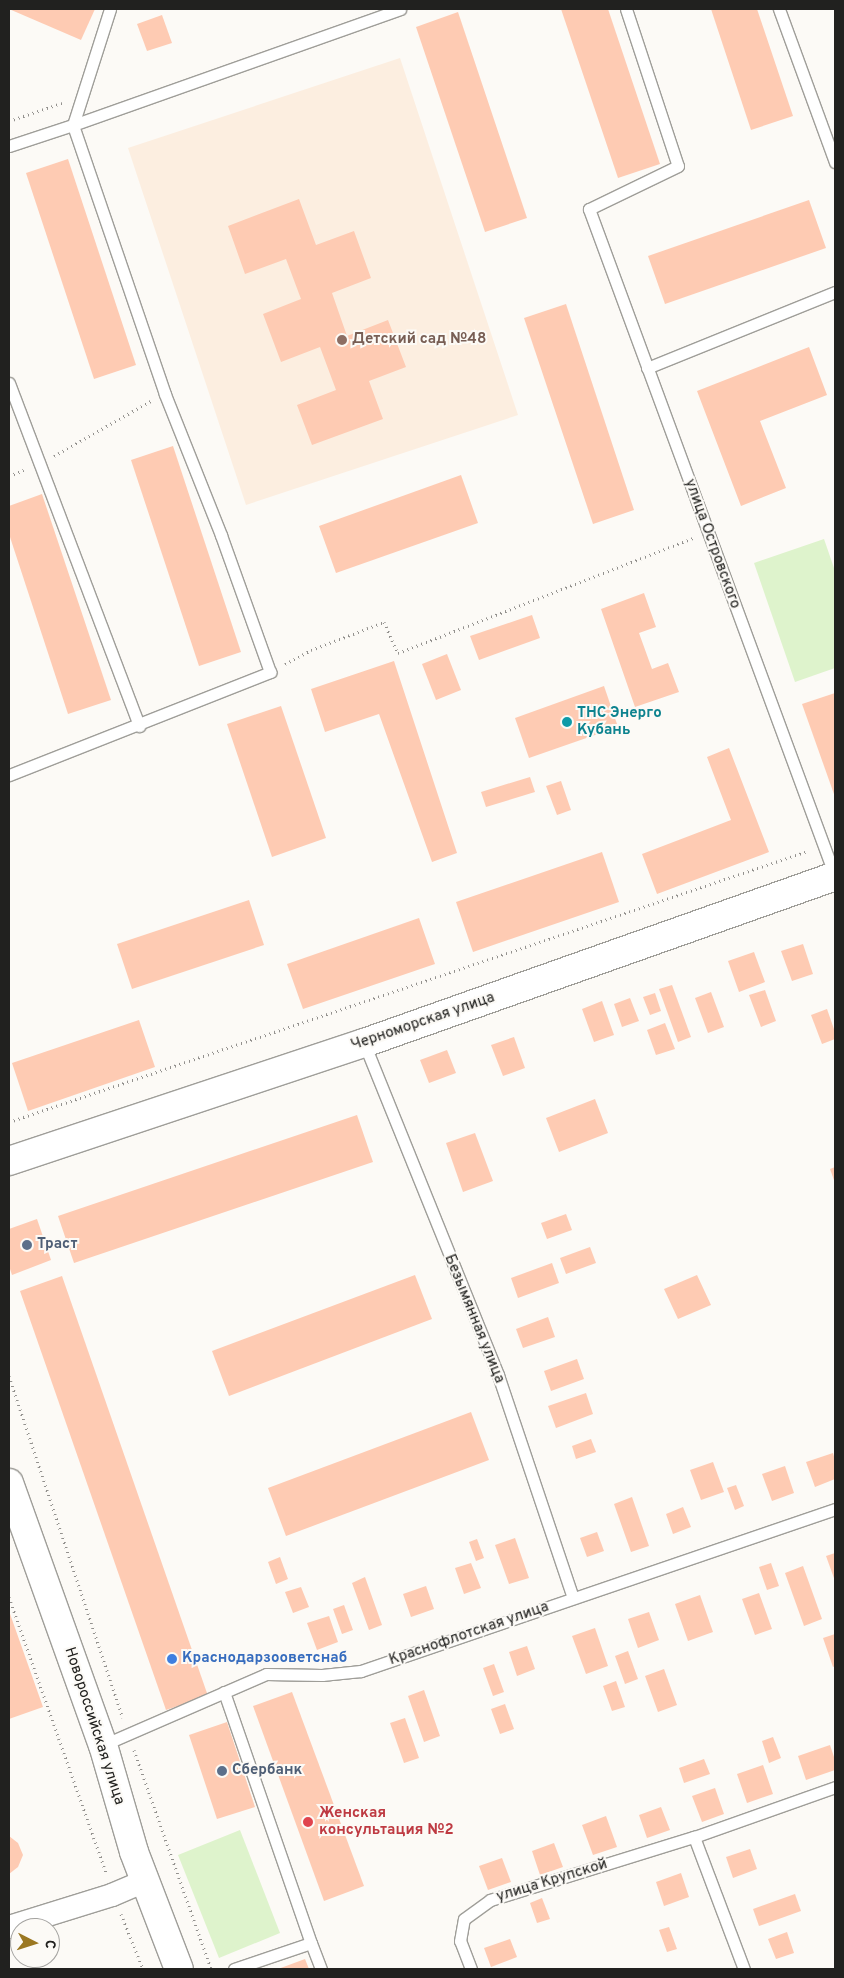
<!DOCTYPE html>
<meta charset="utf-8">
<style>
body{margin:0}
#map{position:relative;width:844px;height:1978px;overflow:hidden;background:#fcfaf6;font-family:Overpass,sans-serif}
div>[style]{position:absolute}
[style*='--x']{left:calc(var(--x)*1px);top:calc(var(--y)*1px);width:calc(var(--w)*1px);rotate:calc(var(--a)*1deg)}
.education>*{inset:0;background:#fceee0}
.green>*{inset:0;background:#def3cc}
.building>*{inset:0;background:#fecbb3}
.path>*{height:3px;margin-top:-1.5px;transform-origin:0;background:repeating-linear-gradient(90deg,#93918e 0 1px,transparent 0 5px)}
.roads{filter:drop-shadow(1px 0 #9f9e99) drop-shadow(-1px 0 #9f9e99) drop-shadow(0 1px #9f9e99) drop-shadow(0 -1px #9f9e99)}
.lane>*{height:11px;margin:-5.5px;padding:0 5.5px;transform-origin:5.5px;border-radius:5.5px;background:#fff}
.street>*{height:22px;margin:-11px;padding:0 11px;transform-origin:11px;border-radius:11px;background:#fff}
.secondary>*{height:28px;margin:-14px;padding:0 14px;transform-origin:14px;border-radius:14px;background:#fff}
.primary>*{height:28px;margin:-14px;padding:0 14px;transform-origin:14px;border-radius:14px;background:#fff}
.dots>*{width:14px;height:14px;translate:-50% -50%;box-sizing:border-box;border:2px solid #fcfaf6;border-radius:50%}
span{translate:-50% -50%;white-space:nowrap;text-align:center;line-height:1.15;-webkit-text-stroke:4px #fcfaf6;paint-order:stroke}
.education-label{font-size:15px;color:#785e54;font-weight:700}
.left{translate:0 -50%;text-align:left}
.street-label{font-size:15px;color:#21211f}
.culture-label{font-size:15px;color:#0d838f;font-weight:700}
.service-label{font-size:15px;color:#4e5e75;font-weight:700}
.shop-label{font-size:15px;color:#366cbe;font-weight:700}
.health-label{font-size:15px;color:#be3a42;font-weight:700}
.frame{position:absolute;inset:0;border:10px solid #21211f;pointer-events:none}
.north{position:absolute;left:10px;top:1918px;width:50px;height:50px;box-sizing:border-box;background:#fcfaf6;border:1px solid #a4a3a0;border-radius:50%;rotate:95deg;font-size:14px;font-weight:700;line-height:20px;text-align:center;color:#21211f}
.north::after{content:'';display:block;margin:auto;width:18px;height:22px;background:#9b7822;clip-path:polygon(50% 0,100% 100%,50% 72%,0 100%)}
</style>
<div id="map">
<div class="education">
<i style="clip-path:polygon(400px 58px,518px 415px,246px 505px,128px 148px)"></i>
</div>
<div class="green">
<i style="clip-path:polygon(824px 539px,835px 571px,835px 668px,795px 682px,754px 563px)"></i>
<i style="clip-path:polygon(240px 1830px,280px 1933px,219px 1958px,178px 1855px)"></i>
</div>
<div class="building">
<i style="clip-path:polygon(9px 9px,95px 9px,81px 40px)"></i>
<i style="clip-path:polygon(561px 9px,608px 9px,660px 164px,618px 178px)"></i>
<i style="clip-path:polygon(711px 9px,757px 9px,793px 116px,751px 130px)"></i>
<i style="clip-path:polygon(458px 12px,527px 218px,485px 232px,416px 27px)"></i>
<i style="clip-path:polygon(162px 15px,172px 43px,147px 51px,137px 24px)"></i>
<i style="clip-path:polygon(68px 159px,136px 365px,94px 379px,26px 173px)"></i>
<i style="clip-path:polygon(299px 199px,316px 245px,354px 231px,371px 278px,332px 293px,347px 336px,388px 320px,406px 367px,369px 381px,383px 419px,312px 445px,297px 405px,336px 390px,320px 347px,281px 362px,263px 314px,301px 299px,286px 259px,245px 274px,228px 226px)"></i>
<i style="clip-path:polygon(809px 200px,826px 248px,665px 304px,648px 256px)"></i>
<i style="clip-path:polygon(566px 304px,634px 510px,593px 524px,524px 318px)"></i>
<i style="clip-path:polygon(809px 347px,827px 395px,760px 421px,786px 488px,741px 506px,697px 391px)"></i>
<i style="clip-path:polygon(173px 446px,241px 652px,199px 666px,131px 460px)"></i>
<i style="clip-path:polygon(461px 475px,478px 523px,336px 573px,319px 526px)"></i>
<i style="clip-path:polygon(42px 494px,111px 700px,68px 714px,9px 534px,9px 506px)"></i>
<i style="clip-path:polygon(644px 593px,656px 627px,639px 633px,652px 669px,668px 663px,679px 692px,635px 707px,601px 609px)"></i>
<i style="clip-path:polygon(532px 615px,540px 638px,479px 660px,470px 636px)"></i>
<i style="clip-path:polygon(447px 654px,461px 690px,436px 700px,422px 664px)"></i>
<i style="clip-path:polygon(394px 661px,457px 853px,432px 862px,379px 714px,325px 732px,311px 689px)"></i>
<i style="clip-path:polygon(604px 686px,618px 727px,529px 758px,515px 718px)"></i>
<i style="clip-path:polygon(835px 693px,835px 797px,802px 704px)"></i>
<i style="clip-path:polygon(281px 706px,326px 838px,272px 857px,227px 724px)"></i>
<i style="clip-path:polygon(729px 748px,769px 852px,657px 894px,642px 854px,731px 820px,707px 757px)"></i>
<i style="clip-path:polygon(530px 777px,535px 792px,486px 807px,481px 792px)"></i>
<i style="clip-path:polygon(561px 781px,571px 810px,557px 815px,546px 786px)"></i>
<i style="clip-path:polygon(602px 852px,619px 902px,473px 952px,456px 902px)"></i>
<i style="clip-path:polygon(249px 900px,264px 945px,132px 989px,117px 944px)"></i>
<i style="clip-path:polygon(419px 918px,435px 964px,303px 1009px,287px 964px)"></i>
<i style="clip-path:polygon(803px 944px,813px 974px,792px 981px,781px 951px)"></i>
<i style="clip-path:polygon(754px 952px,765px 982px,739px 992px,728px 961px)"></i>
<i style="clip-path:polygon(672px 985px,691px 1037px,678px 1042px,659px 989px)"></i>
<i style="clip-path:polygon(765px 990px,776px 1021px,761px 1027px,749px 995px)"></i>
<i style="clip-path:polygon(711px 992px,724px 1027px,708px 1033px,695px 998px)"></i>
<i style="clip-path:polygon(655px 993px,661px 1011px,650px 1015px,643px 997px)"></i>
<i style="clip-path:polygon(630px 998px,639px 1021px,622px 1027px,614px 1004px)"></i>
<i style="clip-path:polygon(602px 1001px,614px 1035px,594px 1042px,582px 1009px)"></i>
<i style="clip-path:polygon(827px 1009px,835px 1032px,835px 1039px,822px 1044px,811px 1015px)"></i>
<i style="clip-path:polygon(139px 1020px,155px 1067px,28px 1111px,12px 1063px)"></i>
<i style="clip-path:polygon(665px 1023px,675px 1049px,656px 1055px,647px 1030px)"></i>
<i style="clip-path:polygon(514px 1037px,525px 1068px,503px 1076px,491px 1045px)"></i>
<i style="clip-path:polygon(447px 1050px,456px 1073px,429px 1083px,420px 1060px)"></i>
<i style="clip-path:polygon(595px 1099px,608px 1133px,559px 1152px,546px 1118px)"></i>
<i style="clip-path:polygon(357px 1115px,373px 1162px,74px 1263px,58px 1216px)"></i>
<i style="clip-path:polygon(475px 1133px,493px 1181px,463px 1192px,446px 1143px)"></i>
<i style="clip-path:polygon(835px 1167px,835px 1183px,830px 1169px)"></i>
<i style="clip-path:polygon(566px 1214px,572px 1230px,547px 1239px,541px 1223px)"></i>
<i style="clip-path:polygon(37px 1219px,51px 1260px,12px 1275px,9px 1266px,9px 1229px)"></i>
<i style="clip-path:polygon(590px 1247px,596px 1263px,566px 1274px,560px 1258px)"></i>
<i style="clip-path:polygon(552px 1263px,559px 1283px,518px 1298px,511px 1278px)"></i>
<i style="clip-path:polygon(415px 1275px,432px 1319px,229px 1396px,212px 1351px)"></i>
<i style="clip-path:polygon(697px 1275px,711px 1305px,678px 1319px,664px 1289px)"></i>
<i style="clip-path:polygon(62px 1276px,208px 1696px,166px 1710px,20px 1291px)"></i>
<i style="clip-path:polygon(548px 1317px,555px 1337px,523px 1348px,516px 1329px)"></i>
<i style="clip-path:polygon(577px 1359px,584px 1379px,551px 1391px,544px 1371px)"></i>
<i style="clip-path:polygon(586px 1393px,593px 1414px,556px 1428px,548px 1406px)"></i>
<i style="clip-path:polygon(471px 1412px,489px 1460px,286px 1536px,268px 1488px)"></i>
<i style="clip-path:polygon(591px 1439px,596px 1452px,576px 1459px,572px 1446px)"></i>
<i style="clip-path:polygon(833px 1453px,835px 1460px,835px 1479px,815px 1487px,806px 1462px)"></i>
<i style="clip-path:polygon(713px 1462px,724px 1492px,701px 1500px,690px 1470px)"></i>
<i style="clip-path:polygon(785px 1466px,794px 1493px,772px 1501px,762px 1474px)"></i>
<i style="clip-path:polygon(736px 1485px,744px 1506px,735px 1510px,727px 1488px)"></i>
<i style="clip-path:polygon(632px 1497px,649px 1546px,631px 1552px,614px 1504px)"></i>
<i style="clip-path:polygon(683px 1507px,691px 1527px,673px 1534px,666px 1514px)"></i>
<i style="clip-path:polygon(597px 1532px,604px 1551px,587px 1557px,580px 1538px)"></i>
<i style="clip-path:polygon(515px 1538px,529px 1578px,509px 1584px,495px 1545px)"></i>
<i style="clip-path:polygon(477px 1539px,484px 1558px,476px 1561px,469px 1542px)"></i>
<i style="clip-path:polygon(835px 1553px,835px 1581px,826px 1556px)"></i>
<i style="clip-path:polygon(280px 1557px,288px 1579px,276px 1584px,268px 1562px)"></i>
<i style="clip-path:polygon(471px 1563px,481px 1588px,464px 1594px,455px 1568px)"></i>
<i style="clip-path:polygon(771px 1563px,779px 1586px,767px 1590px,759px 1567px)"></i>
<i style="clip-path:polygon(803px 1566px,822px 1619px,804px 1626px,785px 1573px)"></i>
<i style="clip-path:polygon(365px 1577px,382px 1625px,369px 1630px,352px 1583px)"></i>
<i style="clip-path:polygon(426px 1586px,434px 1609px,411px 1617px,403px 1594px)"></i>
<i style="clip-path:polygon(301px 1587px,309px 1607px,293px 1613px,285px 1592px)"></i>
<i style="clip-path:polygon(759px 1593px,772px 1629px,755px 1635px,742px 1599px)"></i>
<i style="clip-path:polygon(700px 1595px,713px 1632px,688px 1641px,675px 1604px)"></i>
<i style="clip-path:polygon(344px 1605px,353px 1630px,342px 1634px,333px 1609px)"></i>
<i style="clip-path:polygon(9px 1611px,43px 1707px,9px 1719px)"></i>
<i style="clip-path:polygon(649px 1612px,659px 1640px,638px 1648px,628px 1619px)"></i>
<i style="clip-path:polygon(329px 1616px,338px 1642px,317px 1650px,307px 1623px)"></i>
<i style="clip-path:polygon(595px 1628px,608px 1666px,586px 1674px,572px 1636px)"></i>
<i style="clip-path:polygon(835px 1634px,835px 1666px,833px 1667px,823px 1638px)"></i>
<i style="clip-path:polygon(527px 1646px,535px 1669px,517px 1676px,509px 1652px)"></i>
<i style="clip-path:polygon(628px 1651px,638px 1679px,625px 1684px,615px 1656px)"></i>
<i style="clip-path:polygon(494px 1664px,504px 1692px,493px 1696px,483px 1668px)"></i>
<i style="clip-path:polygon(664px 1669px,677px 1705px,658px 1712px,645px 1676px)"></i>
<i style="clip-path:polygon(616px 1681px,625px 1707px,612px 1711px,603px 1686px)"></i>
<i style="clip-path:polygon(424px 1690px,440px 1736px,424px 1742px,408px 1696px)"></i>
<i style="clip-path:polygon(292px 1692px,364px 1886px,324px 1901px,253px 1706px)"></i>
<i style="clip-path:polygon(505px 1704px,514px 1729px,500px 1734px,491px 1709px)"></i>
<i style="clip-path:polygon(405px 1718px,419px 1758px,404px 1763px,390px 1723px)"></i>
<i style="clip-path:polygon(227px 1722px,255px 1807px,217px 1819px,189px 1735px)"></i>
<i style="clip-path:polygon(773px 1737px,781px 1758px,769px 1763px,762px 1741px)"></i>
<i style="clip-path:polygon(830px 1745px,835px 1760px,835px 1770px,806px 1780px,798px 1756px)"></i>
<i style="clip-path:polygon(704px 1759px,710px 1774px,684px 1783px,679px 1768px)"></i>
<i style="clip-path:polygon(763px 1765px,773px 1794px,747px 1803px,737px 1774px)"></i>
<i style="clip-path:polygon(715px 1788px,724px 1814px,702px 1822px,692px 1796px)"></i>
<i style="clip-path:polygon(661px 1807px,670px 1830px,647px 1838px,639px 1815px)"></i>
<i style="clip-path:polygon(606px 1816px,617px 1847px,593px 1855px,582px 1825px)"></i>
<i style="clip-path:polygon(9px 1836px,18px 1843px,23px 1855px,18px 1867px,9px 1874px)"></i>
<i style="clip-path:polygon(554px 1843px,563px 1867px,540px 1875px,532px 1851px)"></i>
<i style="clip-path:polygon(750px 1849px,757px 1869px,733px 1878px,726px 1857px)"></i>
<i style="clip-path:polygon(502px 1858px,511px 1882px,488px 1890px,479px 1866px)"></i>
<i style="clip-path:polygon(681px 1873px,689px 1897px,664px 1906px,656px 1882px)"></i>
<i style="clip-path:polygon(795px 1894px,801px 1911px,759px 1926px,753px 1909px)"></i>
<i style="clip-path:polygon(542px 1898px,550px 1919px,537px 1923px,530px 1903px)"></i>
<i style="clip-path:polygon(669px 1927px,677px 1949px,667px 1952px,659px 1930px)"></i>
<i style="clip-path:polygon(787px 1932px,794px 1953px,776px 1959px,768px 1939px)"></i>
<i style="clip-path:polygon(510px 1939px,517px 1957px,491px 1967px,484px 1948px)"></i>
<i style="clip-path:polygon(305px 1959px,309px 1969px,278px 1969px)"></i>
</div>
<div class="path">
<i style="--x:9;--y:121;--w:56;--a:-18.8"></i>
<i style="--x:54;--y:456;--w:112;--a:-29.6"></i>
<i style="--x:9;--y:476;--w:16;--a:-22"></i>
<i style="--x:285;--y:664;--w:30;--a:-28"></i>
<i style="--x:311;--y:650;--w:78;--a:-21"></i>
<i style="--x:384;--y:622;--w:34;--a:66"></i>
<i style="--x:398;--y:653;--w:317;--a:-21.3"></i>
<i style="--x:9;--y:1122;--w:844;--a:-18.74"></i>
<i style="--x:9;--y:1376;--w:360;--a:71.6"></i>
<i style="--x:9;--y:1597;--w:293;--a:70.6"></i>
<i style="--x:134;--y:1750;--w:232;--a:70.6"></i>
<i style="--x:121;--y:1914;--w:59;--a:68.2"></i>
</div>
<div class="roads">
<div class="lane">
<i style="--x:626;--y:9;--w:165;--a:71.7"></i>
<i style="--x:678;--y:166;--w:99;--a:154.2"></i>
<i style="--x:589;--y:209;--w:711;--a:69.76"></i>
<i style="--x:779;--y:9;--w:163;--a:69.9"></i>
<i style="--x:9;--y:146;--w:67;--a:-18.2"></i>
<i style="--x:73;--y:125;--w:122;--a:-72.3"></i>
<i style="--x:647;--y:368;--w:203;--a:-22"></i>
<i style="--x:9;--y:383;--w:367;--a:69.2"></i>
<i style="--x:9;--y:775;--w:281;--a:-21.5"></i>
<i style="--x:270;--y:672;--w:145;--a:-109.7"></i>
<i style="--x:221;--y:535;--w:152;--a:-111.7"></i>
<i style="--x:165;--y:394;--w:284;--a:-108.9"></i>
<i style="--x:73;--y:125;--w:347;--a:-19.5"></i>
<i style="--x:364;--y:1043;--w:358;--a:68"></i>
<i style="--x:498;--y:1375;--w:235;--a:71.4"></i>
<i style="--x:224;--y:1692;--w:266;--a:70.9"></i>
<i style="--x:103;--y:1745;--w:178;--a:-23.5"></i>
<i style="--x:266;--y:1674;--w:56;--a:1"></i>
<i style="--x:322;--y:1675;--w:39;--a:-6"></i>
<i style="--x:361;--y:1671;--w:501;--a:-18.87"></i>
<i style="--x:694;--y:1837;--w:141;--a:69.3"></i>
<i style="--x:234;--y:1969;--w:81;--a:-18.7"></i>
<i style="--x:311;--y:1943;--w:28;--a:69"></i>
<i style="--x:471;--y:1969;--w:30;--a:-111"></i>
<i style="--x:460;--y:1941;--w:22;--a:-80"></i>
<i style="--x:464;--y:1919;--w:32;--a:-36"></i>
<i style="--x:490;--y:1900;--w:214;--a:-17.2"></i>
<i style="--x:694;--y:1837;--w:150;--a:-19.5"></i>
</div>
<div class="street">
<i style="--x:9;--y:1927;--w:108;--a:-17.3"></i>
<i style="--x:112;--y:1895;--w:36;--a:-23"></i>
</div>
<div class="secondary">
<i style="--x:9;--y:1161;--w:374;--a:-18.4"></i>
<i style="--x:364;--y:1043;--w:500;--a:-19.5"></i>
</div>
<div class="primary">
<i style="--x:9;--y:1483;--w:278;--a:70.3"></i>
<i style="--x:103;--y:1745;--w:111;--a:73.8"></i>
<i style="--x:134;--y:1852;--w:125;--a:69"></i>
</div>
</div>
<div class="dots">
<i style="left:342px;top:340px;background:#8d6e63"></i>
<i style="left:567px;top:722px;background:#0f9aa8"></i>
<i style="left:27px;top:1245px;background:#5c6f8a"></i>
<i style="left:172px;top:1659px;background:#3f7fe0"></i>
<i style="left:222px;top:1771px;background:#5c6f8a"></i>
<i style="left:308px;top:1822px;background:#e0444e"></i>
</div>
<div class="education-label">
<span class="left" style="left:352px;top:340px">Детский сад №48</span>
</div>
<div class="street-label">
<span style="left:712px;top:544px;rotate:70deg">улица Островского</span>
<span style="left:423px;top:1022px;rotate:-19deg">Черноморская улица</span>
<span style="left:474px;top:1319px;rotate:68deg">Безымянная улица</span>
<span style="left:469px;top:1634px;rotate:-19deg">Краснофлотская улица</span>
<span style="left:94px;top:1726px;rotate:72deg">Новороссийская улица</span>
<span style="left:552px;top:1881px;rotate:-17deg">улица Крупской</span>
</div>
<div class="culture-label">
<span class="left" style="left:577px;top:722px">ТНС Энерго<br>Кубань</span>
</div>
<div class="service-label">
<span class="left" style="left:37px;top:1245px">Траст</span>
<span class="left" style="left:232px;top:1771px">Сбербанк</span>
</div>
<div class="shop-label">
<span class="left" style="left:182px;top:1659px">Краснодарзооветснаб</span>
</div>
<div class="health-label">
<span class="left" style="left:319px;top:1822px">Женская<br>консультация №2</span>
</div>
<div class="frame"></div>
<div class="north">С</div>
</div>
